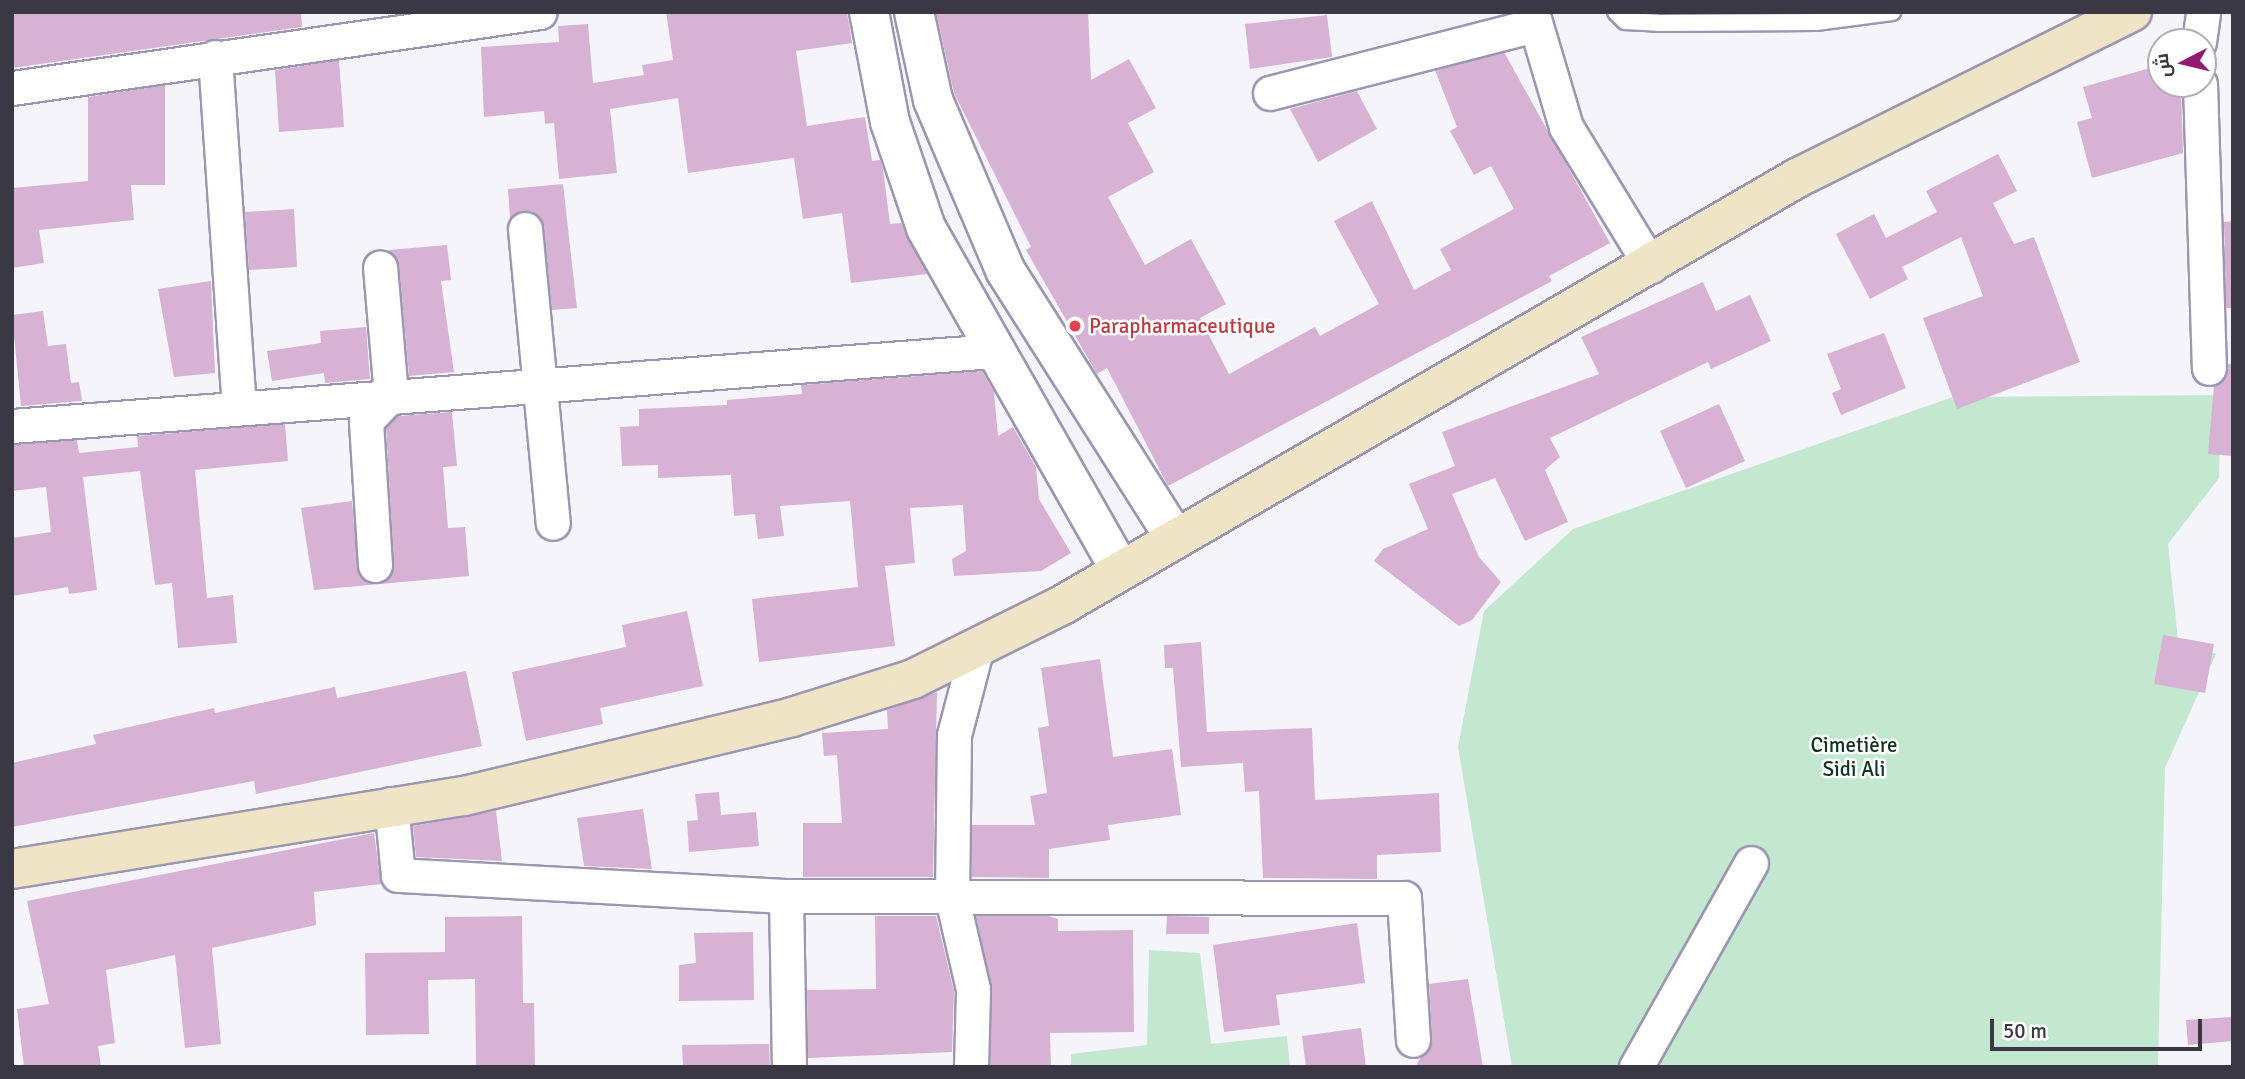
<!DOCTYPE html>
<meta charset="utf-8">
<style>
body{margin:0}
#map{position:relative;width:2245px;height:1079px;overflow:hidden;background:#f5f4fa;font-family:Signika,Cairo,sans-serif}
div>[style]{position:absolute}
[style*='--x']{left:calc(var(--x)*1px);top:calc(var(--y)*1px);width:calc(var(--w)*1px);rotate:calc(var(--a)*1deg)}
.green>*{inset:0;background:#c3e8cf}
.building>*{inset:0;background:#d8b2d4}
.roads{filter:drop-shadow(2px 0 #9b96b1) drop-shadow(-2px 0 #9b96b1) drop-shadow(0 2px #9b96b1) drop-shadow(0 -2px #9b96b1)}
.service>*{height:16px;margin:-8px;padding:0 8px;transform-origin:8px;border-radius:8px;background:#fff}
.minor>*{height:33px;margin:-16.5px;padding:0 16.5px;transform-origin:16.5px;border-radius:16.5px;background:#fff}
.tertiary>*{height:38px;margin:-19px;padding:0 19px;transform-origin:19px;border-radius:19px;background:#fff}
.secondary>*{height:38px;margin:-19px;padding:0 19px;transform-origin:19px;border-radius:19px;background:#f0e4c6}
.dots>*{width:19px;height:19px;translate:-50% -50%;box-sizing:border-box;border:4px solid #fff;border-radius:50%}
span{translate:-50% -50%;white-space:nowrap;text-align:center;line-height:1.15;-webkit-text-stroke:5px #fff;paint-order:stroke}
.health-label{font-size:21px;color:#be3a42}
.left{translate:0 -50%;text-align:left}
.park-label{font-size:21px;color:#103420}
.frame{position:absolute;inset:0;border:14px solid #3a3844;pointer-events:none}
.north{position:absolute;left:2147px;top:28px;width:70px;height:70px;box-sizing:border-box;background:#fff;border:2px solid #b0afb4;border-radius:50%;rotate:263deg;font-size:19px;font-weight:700;line-height:28px;text-align:center;color:#3a3844}
.north::after{content:'';display:block;margin:auto;width:24px;height:32px;background:#941975;clip-path:polygon(50% 0,100% 100%,50% 72%,0 100%)}
.scale{position:absolute;left:1990px;top:1019px;width:212px;height:32px;box-sizing:border-box;border:4px solid #3a3844;border-top:0;padding-left:9px;font-size:21px;line-height:24px;white-space:nowrap;color:#3a3844;-webkit-text-stroke:5px #fff;paint-order:stroke}
</style>
<div id="map">
<div class="green">
<i style="clip-path:polygon(2221px 395px,2219px 478px,2168px 544px,2178px 640px,2216px 654px,2165px 768px,2158px 1067px,1512px 1067px,1458px 747px,1484px 611px,1573px 529px,1953px 397px)"></i>
<i style="clip-path:polygon(1149px 950px,1200px 953px,1211px 1044px,1287px 1036px,1290px 1067px,1071px 1067px,1071px 1054px,1147px 1045px)"></i>
</div>
<div class="building">
<i style="clip-path:polygon(12px 12px,301px 12px,302px 27px,12px 68px)"></i>
<i style="clip-path:polygon(666px 12px,847px 12px,852px 43px,796px 51px,807px 126px,865px 117px,872px 161px,880px 160px,883px 169px,890px 224px,901px 223px,927px 274px,851px 283px,842px 213px,803px 219px,794px 158px,688px 173px,678px 98px,610px 109px,617px 173px,559px 179px,554px 123px,545px 124px,544px 111px,484px 117px,481px 47px,559px 42px,558px 26px,588px 24px,593px 83px,644px 75px,642px 65px,673px 60px)"></i>
<i style="clip-path:polygon(936px 12px,1088px 12px,1091px 80px,1129px 59px,1156px 108px,1128px 123px,1154px 172px,1108px 197px,1145px 265px,1191px 239px,1226px 304px,1200px 318px,1229px 374px,1315px 327px,1320px 336px,1379px 304px,1334px 221px,1372px 201px,1414px 290px,1451px 270px,1440px 249px,1514px 209px,1491px 166px,1474px 175px,1450px 131px,1457px 127px,1435px 70px,1504px 52px,1610px 243px,1549px 276px,1552px 281px,1168px 486px,1107px 368px,1097px 374px,1026px 250px,1031px 247px,954px 93px)"></i>
<i style="clip-path:polygon(1327px 15px,1332px 57px,1250px 69px,1245px 24px)"></i>
<i style="clip-path:polygon(339px 60px,344px 127px,279px 132px,275px 70px)"></i>
<i style="clip-path:polygon(2161px 65px,2161px 84px,2181px 86px,2183px 153px,2092px 178px,2077px 122px,2092px 118px,2083px 87px)"></i>
<i style="clip-path:polygon(165px 85px,165px 185px,131px 185px,134px 220px,39px 230px,44px 263px,12px 268px,12px 188px,88px 181px,88px 97px)"></i>
<i style="clip-path:polygon(1357px 91px,1377px 129px,1318px 162px,1290px 109px)"></i>
<i style="clip-path:polygon(1998px 154px,2017px 191px,1993px 203px,2014px 244px,2034px 237px,2080px 362px,1957px 409px,1923px 318px,1983px 296px,1961px 237px,1902px 267px,1908px 279px,1870px 299px,1836px 234px,1874px 214px,1886px 238px,1937px 212px,1926px 191px)"></i>
<i style="clip-path:polygon(563px 184px,577px 308px,552px 310px,544px 227px,532px 211px,510px 218px,508px 189px)"></i>
<i style="clip-path:polygon(294px 209px,297px 267px,249px 270px,245px 212px)"></i>
<i style="clip-path:polygon(2233px 221px,2233px 308px,2226px 308px,2224px 222px)"></i>
<i style="clip-path:polygon(447px 245px,451px 280px,441px 281px,454px 372px,409px 376px,399px 265px,389px 250px)"></i>
<i style="clip-path:polygon(211px 281px,215px 373px,174px 377px,158px 289px)"></i>
<i style="clip-path:polygon(1703px 282px,1716px 311px,1750px 295px,1771px 341px,1711px 369px,1708px 362px,1550px 438px,1560px 457px,1545px 470px,1568px 522px,1525px 541px,1495px 478px,1452px 494px,1479px 557px,1501px 582px,1472px 620px,1459px 626px,1374px 561px,1383px 549px,1428px 529px,1409px 484px,1455px 466px,1442px 432px,1599px 374px,1581px 337px)"></i>
<i style="clip-path:polygon(43px 311px,48px 346px,66px 344px,71px 383px,79px 382px,82px 401px,21px 406px,12px 315px)"></i>
<i style="clip-path:polygon(366px 327px,370px 379px,325px 383px,324px 373px,272px 381px,267px 351px,321px 343px,320px 331px)"></i>
<i style="clip-path:polygon(1884px 333px,1906px 388px,1841px 415px,1832px 393px,1841px 389px,1827px 354px)"></i>
<i style="clip-path:polygon(2228px 364px,2233px 364px,2233px 456px,2208px 454px,2214px 386px,2226px 378px)"></i>
<i style="clip-path:polygon(982px 371px,994px 392px,998px 436px,1013px 427px,1036px 467px,1039px 499px,1071px 553px,1041px 571px,954px 576px,952px 559px,966px 551px,963px 505px,910px 508px,915px 563px,885px 566px,895px 646px,759px 662px,752px 599px,858px 587px,850px 501px,780px 506px,784px 536px,758px 539px,755px 514px,734px 516px,731px 475px,658px 478px,658px 465px,622px 466px,620px 427px,639px 426px,639px 409px,727px 405px,727px 400px,802px 394px,801px 385px)"></i>
<i style="clip-path:polygon(1719px 404px,1745px 461px,1686px 488px,1660px 431px)"></i>
<i style="clip-path:polygon(452px 412px,457px 466px,443px 467px,448px 528px,465px 527px,469px 576px,314px 590px,301px 508px,352px 501px,359px 575px,367px 582px,385px 581px,394px 564px,386px 428px,398px 416px)"></i>
<i style="clip-path:polygon(285px 424px,288px 461px,195px 470px,207px 598px,233px 595px,237px 643px,178px 648px,172px 583px,155px 585px,140px 471px,83px 477px,97px 590px,69px 594px,68px 587px,12px 596px,12px 538px,51px 532px,46px 487px,12px 491px,12px 445px,77px 440px,79px 453px,138px 447px,137px 436px)"></i>
<i style="clip-path:polygon(687px 611px,703px 686px,600px 708px,603px 724px,526px 741px,512px 672px,626px 647px,622px 625px)"></i>
<i style="clip-path:polygon(2163px 635px,2214px 644px,2205px 693px,2154px 684px)"></i>
<i style="clip-path:polygon(1201px 642px,1207px 732px,1312px 728px,1315px 800px,1439px 793px,1441px 852px,1377px 855px,1377px 879px,1263px 878px,1259px 791px,1245px 792px,1243px 763px,1181px 767px,1173px 668px,1165px 668px,1164px 645px)"></i>
<i style="clip-path:polygon(1100px 659px,1113px 757px,1172px 749px,1181px 815px,1108px 825px,1110px 840px,1049px 849px,1049px 878px,972px 877px,972px 825px,1035px 825px,1030px 796px,1047px 793px,1038px 728px,1049px 726px,1041px 668px)"></i>
<i style="clip-path:polygon(466px 671px,482px 746px,256px 794px,254px 781px,12px 827px,12px 763px,96px 744px,93px 735px,214px 708px,215px 713px,335px 687px,337px 698px)"></i>
<i style="clip-path:polygon(937px 692px,933px 877px,803px 877px,803px 823px,842px 823px,837px 755px,824px 756px,822px 733px,888px 729px,887px 710px)"></i>
<i style="clip-path:polygon(719px 792px,721px 815px,756px 812px,759px 846px,689px 852px,687px 821px,698px 820px,695px 794px)"></i>
<i style="clip-path:polygon(643px 809px,652px 869px,584px 866px,577px 818px)"></i>
<i style="clip-path:polygon(496px 811px,502px 861px,416px 857px,413px 826px)"></i>
<i style="clip-path:polygon(374px 833px,381px 884px,314px 892px,316px 925px,212px 948px,221px 1044px,185px 1048px,175px 955px,106px 970px,115px 1043px,98px 1046px,101px 1067px,24px 1067px,17px 1009px,49px 1004px,27px 901px)"></i>
<i style="clip-path:polygon(522px 916px,523px 1003px,534px 1003px,535px 1067px,476px 1067px,475px 979px,428px 980px,429px 1034px,366px 1035px,365px 953px,445px 952px,445px 917px)"></i>
<i style="clip-path:polygon(875px 916px,936px 916px,954px 991px,952px 1052px,808px 1058px,807px 990px,876px 989px)"></i>
<i style="clip-path:polygon(976px 916px,1048px 916px,1058px 919px,1058px 931px,1133px 930px,1134px 1032px,1050px 1033px,1051px 1067px,990px 1067px,992px 989px)"></i>
<i style="clip-path:polygon(1167px 916px,1209px 917px,1209px 934px,1166px 934px)"></i>
<i style="clip-path:polygon(1357px 923px,1365px 983px,1276px 995px,1280px 1025px,1224px 1032px,1213px 945px)"></i>
<i style="clip-path:polygon(753px 932px,754px 1000px,679px 1001px,679px 965px,696px 963px,694px 933px)"></i>
<i style="clip-path:polygon(1468px 979px,1483px 1067px,1415px 1067px,1432px 1039px,1429px 984px)"></i>
<i style="clip-path:polygon(2231px 1017px,2233px 1041px,2188px 1045px,2186px 1020px)"></i>
<i style="clip-path:polygon(1361px 1028px,1366px 1067px,1306px 1067px,1302px 1036px)"></i>
<i style="clip-path:polygon(769px 1044px,770px 1067px,683px 1067px,682px 1045px)"></i>
</div>
<div class="roads">
<div class="service">
<i style="--x:1616;--y:12;--w:13;--a:45"></i>
<i style="--x:1625;--y:21;--w:33;--a:3"></i>
<i style="--x:1658;--y:23;--w:158;--a:-0.4"></i>
<i style="--x:1816;--y:22;--w:77;--a:-7.5"></i>
</div>
<div class="minor">
<i style="--x:1532;--y:12;--w:120;--a:73.5"></i>
<i style="--x:1566;--y:127;--w:163;--a:58.6"></i>
<i style="--x:2199;--y:42;--w:30;--a:-82"></i>
<i style="--x:215;--y:57;--w:352;--a:86.1"></i>
<i style="--x:2200;--y:84;--w:284;--a:88.2"></i>
<i style="--x:12;--y:88;--w:533;--a:-8.19"></i>
<i style="--x:1270;--y:93;--w:273;--a:-14.4"></i>
<i style="--x:525;--y:229;--w:295;--a:84.6"></i>
<i style="--x:12;--y:426;--w:984;--a:-4.37"></i>
<i style="--x:375;--y:565;--w:144;--a:-93.6"></i>
<i style="--x:366;--y:421;--w:36;--a:-46"></i>
<i style="--x:391;--y:395;--w:128;--a:-94.9"></i>
<i style="--x:391;--y:804;--w:71;--a:84.4"></i>
<i style="--x:398;--y:875;--w:389;--a:3.1"></i>
<i style="--x:786;--y:896;--w:618;--a:0.19"></i>
<i style="--x:1404;--y:898;--w:142;--a:86.4"></i>
<i style="--x:786;--y:896;--w:171;--a:89"></i>
<i style="--x:971;--y:1067;--w:78;--a:-88.5"></i>
<i style="--x:973;--y:989;--w:93;--a:-103"></i>
<i style="--x:952;--y:898;--w:163;--a:-89.3"></i>
<i style="--x:954;--y:735;--w:91;--a:-75.4"></i>
<i style="--x:1636;--y:1067;--w:234;--a:-60.6"></i>
</div>
<div class="tertiary">
<i style="--x:869;--y:12;--w:112;--a:79.2"></i>
<i style="--x:890;--y:122;--w:112;--a:71.2"></i>
<i style="--x:926;--y:228;--w:393;--a:60.4"></i>
<i style="--x:914;--y:12;--w:90;--a:77.8"></i>
<i style="--x:933;--y:100;--w:185;--a:67"></i>
<i style="--x:1005;--y:270;--w:314;--a:57.6"></i>
</div>
<div class="secondary">
<i style="--x:12;--y:869;--w:458;--a:-9.2"></i>
<i style="--x:464;--y:796;--w:337;--a:-13.5"></i>
<i style="--x:792;--y:717;--w:127;--a:-17.4"></i>
<i style="--x:913;--y:679;--w:169;--a:-26.4"></i>
<i style="--x:1064;--y:604;--w:848;--a:-30.16"></i>
<i style="--x:1797;--y:178;--w:374;--a:-26.4"></i>
</div>
</div>
<div class="dots">
<i style="left:1075px;top:326px;background:#e0444e"></i>
</div>
<div class="health-label">
<span class="left" style="left:1089px;top:326px">Parapharmaceutique</span>
</div>
<div class="park-label">
<span style="left:1854px;top:757px">Cimetière<br>Sidi Ali</span>
</div>
<div class="frame"></div>
<div class="north">ش</div>
<div class="scale">50 m</div>
</div>
